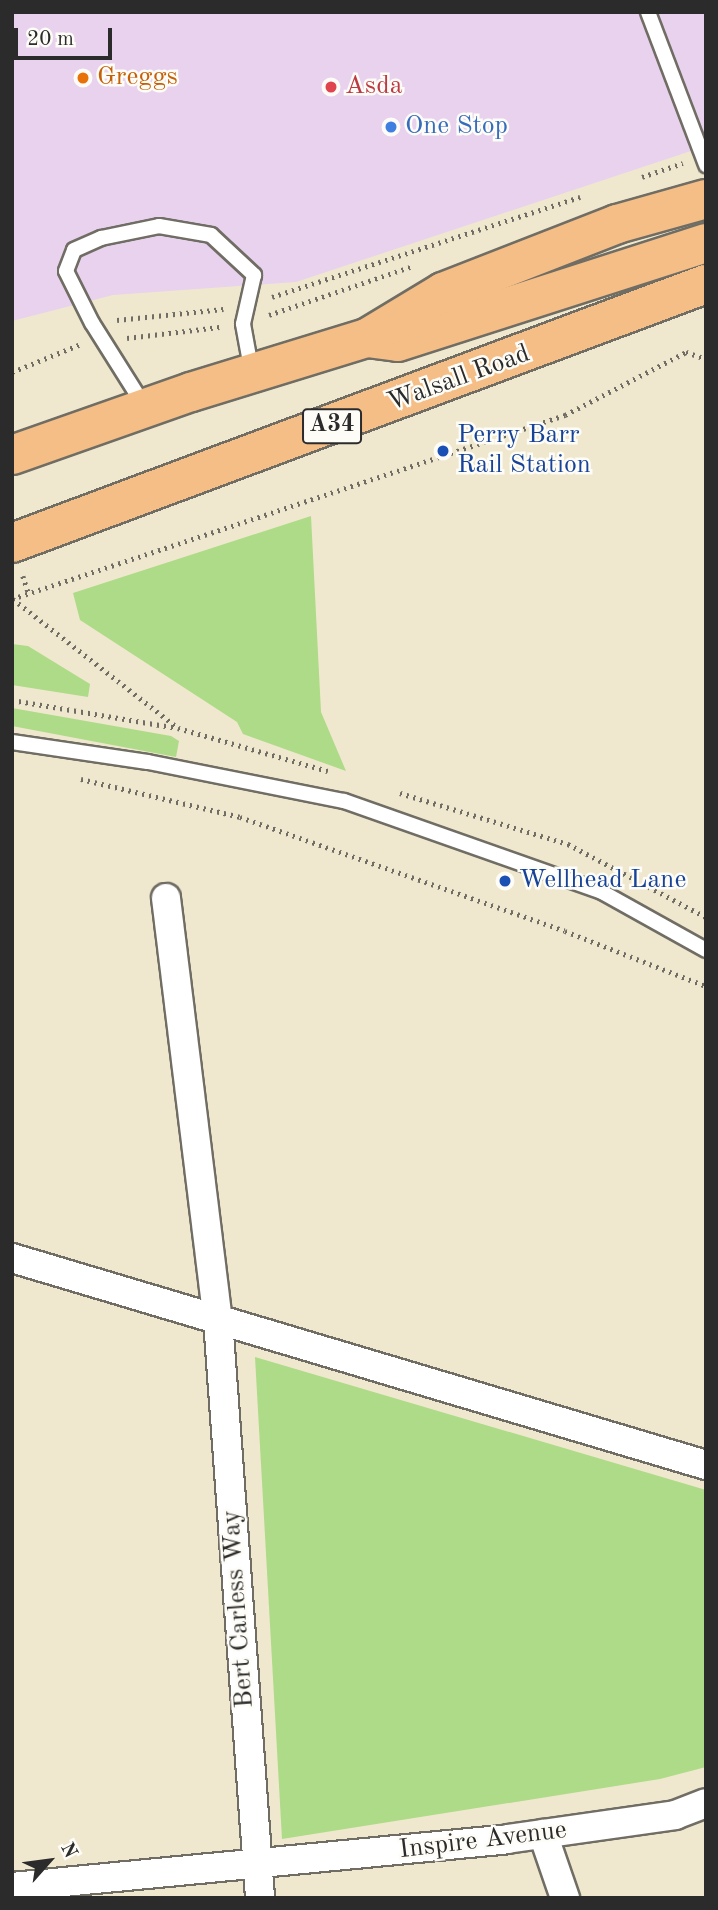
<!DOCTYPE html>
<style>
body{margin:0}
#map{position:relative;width:718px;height:1910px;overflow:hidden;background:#efe8ce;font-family:"Old Standard TT",serif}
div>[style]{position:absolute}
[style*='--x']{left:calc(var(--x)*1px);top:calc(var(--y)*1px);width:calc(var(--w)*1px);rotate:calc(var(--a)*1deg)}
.built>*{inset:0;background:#e8d2ee}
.green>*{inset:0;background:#aedb87}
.path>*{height:4.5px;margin-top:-2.25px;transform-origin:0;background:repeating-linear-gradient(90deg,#706d64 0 2px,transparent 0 7px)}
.roads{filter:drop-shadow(2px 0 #706d64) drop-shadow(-2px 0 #706d64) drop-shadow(0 2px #706d64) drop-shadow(0 -2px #706d64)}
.service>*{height:14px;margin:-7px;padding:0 7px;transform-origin:7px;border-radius:7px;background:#fff}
.minor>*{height:28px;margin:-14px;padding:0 14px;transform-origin:14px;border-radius:14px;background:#fff}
.primary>*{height:38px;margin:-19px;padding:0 19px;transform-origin:19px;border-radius:19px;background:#f5be86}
.trunk>*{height:38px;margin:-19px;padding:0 19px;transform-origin:19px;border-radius:19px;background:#f5be86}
.dots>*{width:19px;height:19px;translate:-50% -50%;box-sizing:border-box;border:4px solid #fdfcf7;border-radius:50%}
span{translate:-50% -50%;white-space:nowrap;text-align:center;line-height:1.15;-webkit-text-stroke:5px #fdfcf7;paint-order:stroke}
.shield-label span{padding:2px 5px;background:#fdfcf7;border:2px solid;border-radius:5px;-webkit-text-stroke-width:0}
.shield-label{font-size:24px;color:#2b2b2b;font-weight:700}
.food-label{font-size:26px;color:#c56008}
.left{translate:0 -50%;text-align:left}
.health-label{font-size:26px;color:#be3a42}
.shop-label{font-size:26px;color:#366cbe}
.street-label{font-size:26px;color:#2b2b2b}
.transit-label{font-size:26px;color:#164399}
.frame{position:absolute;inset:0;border:14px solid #2b2b2b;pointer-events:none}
.north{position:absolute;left:14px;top:1826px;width:70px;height:70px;-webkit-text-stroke:5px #fdfcf7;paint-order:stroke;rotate:62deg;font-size:19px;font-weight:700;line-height:28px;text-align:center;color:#2b2b2b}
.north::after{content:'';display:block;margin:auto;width:24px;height:32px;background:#2b2b2b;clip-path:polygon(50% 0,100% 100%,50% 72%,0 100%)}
.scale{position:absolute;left:14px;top:28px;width:98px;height:32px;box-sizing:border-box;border:4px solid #2b2b2b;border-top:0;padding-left:9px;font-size:21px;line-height:24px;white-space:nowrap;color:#2b2b2b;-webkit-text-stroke:5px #fdfcf7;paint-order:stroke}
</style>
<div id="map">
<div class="built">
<i style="clip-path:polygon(12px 12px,706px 12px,706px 146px,296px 282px,113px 295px,12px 321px)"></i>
</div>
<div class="green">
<i style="clip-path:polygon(311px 516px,321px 712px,346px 771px,243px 734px,237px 722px,80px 620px,73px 593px)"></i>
<i style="clip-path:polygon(12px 644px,28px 646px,90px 684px,88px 697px,12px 685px)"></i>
<i style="clip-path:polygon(12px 708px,171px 736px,179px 741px,176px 757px,12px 726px)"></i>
<i style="clip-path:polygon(255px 1357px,706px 1490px,706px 1767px,660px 1779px,282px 1839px)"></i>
</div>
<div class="path">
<i style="--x:642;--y:177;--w:43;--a:-18.9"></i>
<i style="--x:272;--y:297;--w:324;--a:-18"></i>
<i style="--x:269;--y:315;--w:152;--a:-18.8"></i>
<i style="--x:117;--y:320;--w:107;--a:-5.9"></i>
<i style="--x:127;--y:338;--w:93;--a:-6.8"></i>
<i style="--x:12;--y:372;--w:74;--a:-22.1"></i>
<i style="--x:23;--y:576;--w:20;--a:72"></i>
<i style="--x:12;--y:599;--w:583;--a:-18.4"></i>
<i style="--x:565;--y:415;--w:136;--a:-27.5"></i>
<i style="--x:686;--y:352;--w:21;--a:19"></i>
<i style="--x:13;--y:599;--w:208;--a:38"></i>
<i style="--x:12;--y:700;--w:168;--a:9.6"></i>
<i style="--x:178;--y:728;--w:156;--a:16"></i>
<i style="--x:81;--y:779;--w:163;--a:13.4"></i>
<i style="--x:240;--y:817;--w:344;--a:19.3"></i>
<i style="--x:565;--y:931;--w:151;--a:21.3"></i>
<i style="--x:400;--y:793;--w:176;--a:16.9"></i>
<i style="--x:568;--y:844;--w:156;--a:27.9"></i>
</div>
<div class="roads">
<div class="service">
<i style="--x:648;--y:12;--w:164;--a:69.2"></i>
<i style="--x:145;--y:407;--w:99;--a:-122.2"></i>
<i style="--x:92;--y:323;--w:58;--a:-116.6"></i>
<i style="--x:66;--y:271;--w:22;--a:-69"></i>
<i style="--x:74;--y:250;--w:30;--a:-24"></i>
<i style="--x:101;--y:238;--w:59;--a:-11.7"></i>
<i style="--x:159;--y:226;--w:53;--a:9.8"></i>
<i style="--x:211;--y:235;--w:59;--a:42.9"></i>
<i style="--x:254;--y:275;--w:50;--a:102.7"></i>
<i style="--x:243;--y:324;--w:50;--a:79.6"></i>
<i style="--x:12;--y:742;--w:137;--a:8.4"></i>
<i style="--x:148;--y:762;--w:200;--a:11.3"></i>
<i style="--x:344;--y:801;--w:274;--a:19.4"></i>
<i style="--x:602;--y:892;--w:119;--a:29.1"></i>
</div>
<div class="minor">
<i style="--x:166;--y:898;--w:425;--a:83"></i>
<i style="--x:218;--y:1320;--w:580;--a:85.84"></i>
<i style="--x:12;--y:1258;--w:724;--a:16.61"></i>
<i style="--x:543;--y:1834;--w:68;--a:71"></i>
<i style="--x:12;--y:1887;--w:497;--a:-5.5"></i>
<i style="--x:507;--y:1839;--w:170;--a:-8.1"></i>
<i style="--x:675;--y:1815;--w:33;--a:-21"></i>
</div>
<div class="primary">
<i style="--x:367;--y:338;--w:31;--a:7"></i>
<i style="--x:398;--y:342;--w:324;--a:-17.8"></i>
</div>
<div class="trunk">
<i style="--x:12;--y:455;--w:190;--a:-19.4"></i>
<i style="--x:191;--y:392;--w:184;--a:-17.1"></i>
<i style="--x:367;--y:338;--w:89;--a:-31.2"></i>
<i style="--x:443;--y:292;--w:187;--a:-21.3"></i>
<i style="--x:617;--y:224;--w:92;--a:-15.7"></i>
<i style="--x:12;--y:543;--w:741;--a:-20.47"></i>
</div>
</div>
<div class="dots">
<i style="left:83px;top:78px;background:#e8710a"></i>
<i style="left:331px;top:87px;background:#e0444e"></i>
<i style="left:391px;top:127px;background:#3f7fe0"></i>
<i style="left:443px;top:451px;background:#1a4fb4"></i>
<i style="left:505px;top:881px;background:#1a4fb4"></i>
</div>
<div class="shield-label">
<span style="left:332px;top:426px">A34</span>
</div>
<div class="food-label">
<span class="left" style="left:97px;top:78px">Greggs</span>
</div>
<div class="health-label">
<span class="left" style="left:345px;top:87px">Asda</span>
</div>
<div class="shop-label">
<span class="left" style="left:405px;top:127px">One Stop</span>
</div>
<div class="street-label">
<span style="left:459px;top:379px;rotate:-20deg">Walsall Road</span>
<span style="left:239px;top:1609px;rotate:-94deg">Bert Carless Way</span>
<span style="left:483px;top:1841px;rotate:-7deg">Inspire Avenue</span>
</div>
<div class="transit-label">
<span class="left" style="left:457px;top:451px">Perry Barr<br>Rail Station</span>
<span class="left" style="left:519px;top:881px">Wellhead Lane</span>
</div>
<div class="frame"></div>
<div class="north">N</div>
<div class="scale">20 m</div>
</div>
